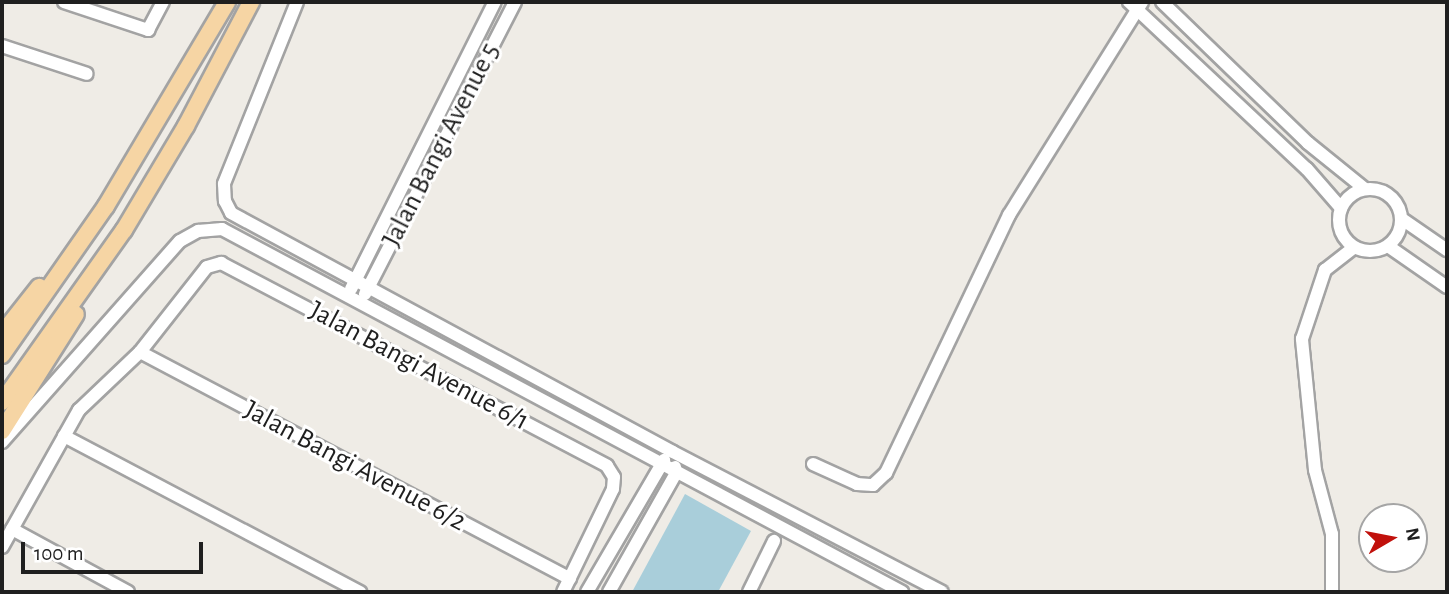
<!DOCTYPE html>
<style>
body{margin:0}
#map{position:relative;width:1449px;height:594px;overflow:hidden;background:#efece6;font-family:"Alegreya Sans",sans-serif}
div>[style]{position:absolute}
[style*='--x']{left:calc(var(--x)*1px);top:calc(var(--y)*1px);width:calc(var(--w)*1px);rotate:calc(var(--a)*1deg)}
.water>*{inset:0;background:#a9ceda}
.roads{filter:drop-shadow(2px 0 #a3a3a3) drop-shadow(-2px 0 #a3a3a3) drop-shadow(0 2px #a3a3a3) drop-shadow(0 -2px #a3a3a3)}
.minor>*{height:12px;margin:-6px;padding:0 6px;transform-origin:6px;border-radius:6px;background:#fff}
.minor>.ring{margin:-6px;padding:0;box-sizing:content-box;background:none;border:12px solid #fff;border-radius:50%}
.major>*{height:16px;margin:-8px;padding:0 8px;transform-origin:8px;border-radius:8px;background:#f6d5a4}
span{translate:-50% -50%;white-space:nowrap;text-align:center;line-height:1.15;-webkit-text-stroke:6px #fff;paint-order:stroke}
.street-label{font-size:28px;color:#1f1f1f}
.frame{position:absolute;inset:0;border:4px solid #1f1f1f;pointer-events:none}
.north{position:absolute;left:1358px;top:503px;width:70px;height:70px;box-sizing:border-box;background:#fff;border:2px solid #a5a5a5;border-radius:50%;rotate:80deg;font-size:19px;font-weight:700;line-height:28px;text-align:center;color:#1f1f1f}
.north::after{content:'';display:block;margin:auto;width:24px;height:32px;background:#c1110c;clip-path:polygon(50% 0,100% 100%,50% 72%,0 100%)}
.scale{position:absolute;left:21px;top:542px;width:182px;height:32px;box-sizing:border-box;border:4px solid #1f1f1f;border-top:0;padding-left:9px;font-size:21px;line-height:24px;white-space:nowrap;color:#1f1f1f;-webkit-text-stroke:5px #fff;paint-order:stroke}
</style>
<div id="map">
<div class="water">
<i style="clip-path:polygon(685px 494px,751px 531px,718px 592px,632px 592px)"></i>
</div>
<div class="roads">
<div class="minor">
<i style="--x:64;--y:2;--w:89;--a:18.4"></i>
<i style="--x:148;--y:30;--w:32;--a:-62"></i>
<i style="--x:297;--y:2;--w:196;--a:111.9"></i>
<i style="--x:224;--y:184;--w:17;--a:87"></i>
<i style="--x:225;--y:201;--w:13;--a:63"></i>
<i style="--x:231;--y:213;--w:502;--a:28.4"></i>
<i style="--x:673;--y:452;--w:303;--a:27.5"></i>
<i style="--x:1129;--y:2;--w:244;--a:43.2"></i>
<i style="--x:1307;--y:169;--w:52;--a:48.9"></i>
<i style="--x:1162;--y:2;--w:203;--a:44"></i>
<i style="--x:1308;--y:143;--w:73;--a:38.9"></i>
<i style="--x:2;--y:46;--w:89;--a:18.2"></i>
<i class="ring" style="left:1339px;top:189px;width:50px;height:50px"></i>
<i style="--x:1402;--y:219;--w:55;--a:34.6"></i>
<i style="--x:1388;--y:246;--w:72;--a:34.8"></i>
<i style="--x:351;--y:289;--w:321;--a:-63.4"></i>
<i style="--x:365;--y:294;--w:328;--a:-62.8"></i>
<i style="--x:140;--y:352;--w:486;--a:27.8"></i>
<i style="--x:64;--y:436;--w:335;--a:27.8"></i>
<i style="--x:2;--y:442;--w:268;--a:-48.5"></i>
<i style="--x:180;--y:241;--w:21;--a:-29"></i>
<i style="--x:198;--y:231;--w:24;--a:-5"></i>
<i style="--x:222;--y:229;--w:771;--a:28.09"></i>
<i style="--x:813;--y:464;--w:48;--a:24.4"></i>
<i style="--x:857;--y:484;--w:16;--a:4"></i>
<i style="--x:873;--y:485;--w:18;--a:-43"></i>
<i style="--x:886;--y:473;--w:286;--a:-64.5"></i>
<i style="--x:1009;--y:215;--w:251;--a:-58"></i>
<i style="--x:12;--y:529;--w:132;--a:28.5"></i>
<i style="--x:2;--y:547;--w:157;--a:-60.7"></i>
<i style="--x:79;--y:410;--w:84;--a:-43.6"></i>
<i style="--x:140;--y:352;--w:108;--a:-51.8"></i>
<i style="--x:207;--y:267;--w:15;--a:-16"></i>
<i style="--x:221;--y:263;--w:436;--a:27.7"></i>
<i style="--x:607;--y:466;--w:13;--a:58"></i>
<i style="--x:614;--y:477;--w:12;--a:95"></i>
<i style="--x:613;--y:489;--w:114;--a:115.9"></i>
<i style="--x:587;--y:592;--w:153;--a:-59.7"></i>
<i style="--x:609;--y:592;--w:137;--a:-60.6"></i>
<i style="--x:676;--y:473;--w:6;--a:-99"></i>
<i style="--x:749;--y:592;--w:57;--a:-63.9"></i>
<i style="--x:1332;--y:592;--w:58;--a:-90"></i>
<i style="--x:1332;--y:534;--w:66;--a:-104.9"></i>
<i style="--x:1315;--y:470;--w:132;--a:-95.7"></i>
<i style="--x:1302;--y:339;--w:73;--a:-71.6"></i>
<i style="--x:1325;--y:270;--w:37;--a:-38"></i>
</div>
<div class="major">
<i style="--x:2;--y:334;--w:60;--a:-51.8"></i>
<i style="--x:2;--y:355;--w:182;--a:-55.1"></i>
<i style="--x:106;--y:206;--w:237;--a:-59.3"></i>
<i style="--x:2;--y:402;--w:211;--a:-54.7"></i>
<i style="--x:124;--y:230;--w:121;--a:-59.2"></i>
<i style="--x:186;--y:126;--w:140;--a:-62.3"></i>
<i style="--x:2;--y:431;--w:138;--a:-57.7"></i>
</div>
</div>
<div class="street-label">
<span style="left:441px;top:145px;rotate:-63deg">Jalan Bangi Avenue 5</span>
<span style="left:419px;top:366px;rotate:28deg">Jalan Bangi Avenue 6/1</span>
<span style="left:355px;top:466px;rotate:28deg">Jalan Bangi Avenue 6/2</span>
</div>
<div class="frame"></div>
<div class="north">N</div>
<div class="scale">100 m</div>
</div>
